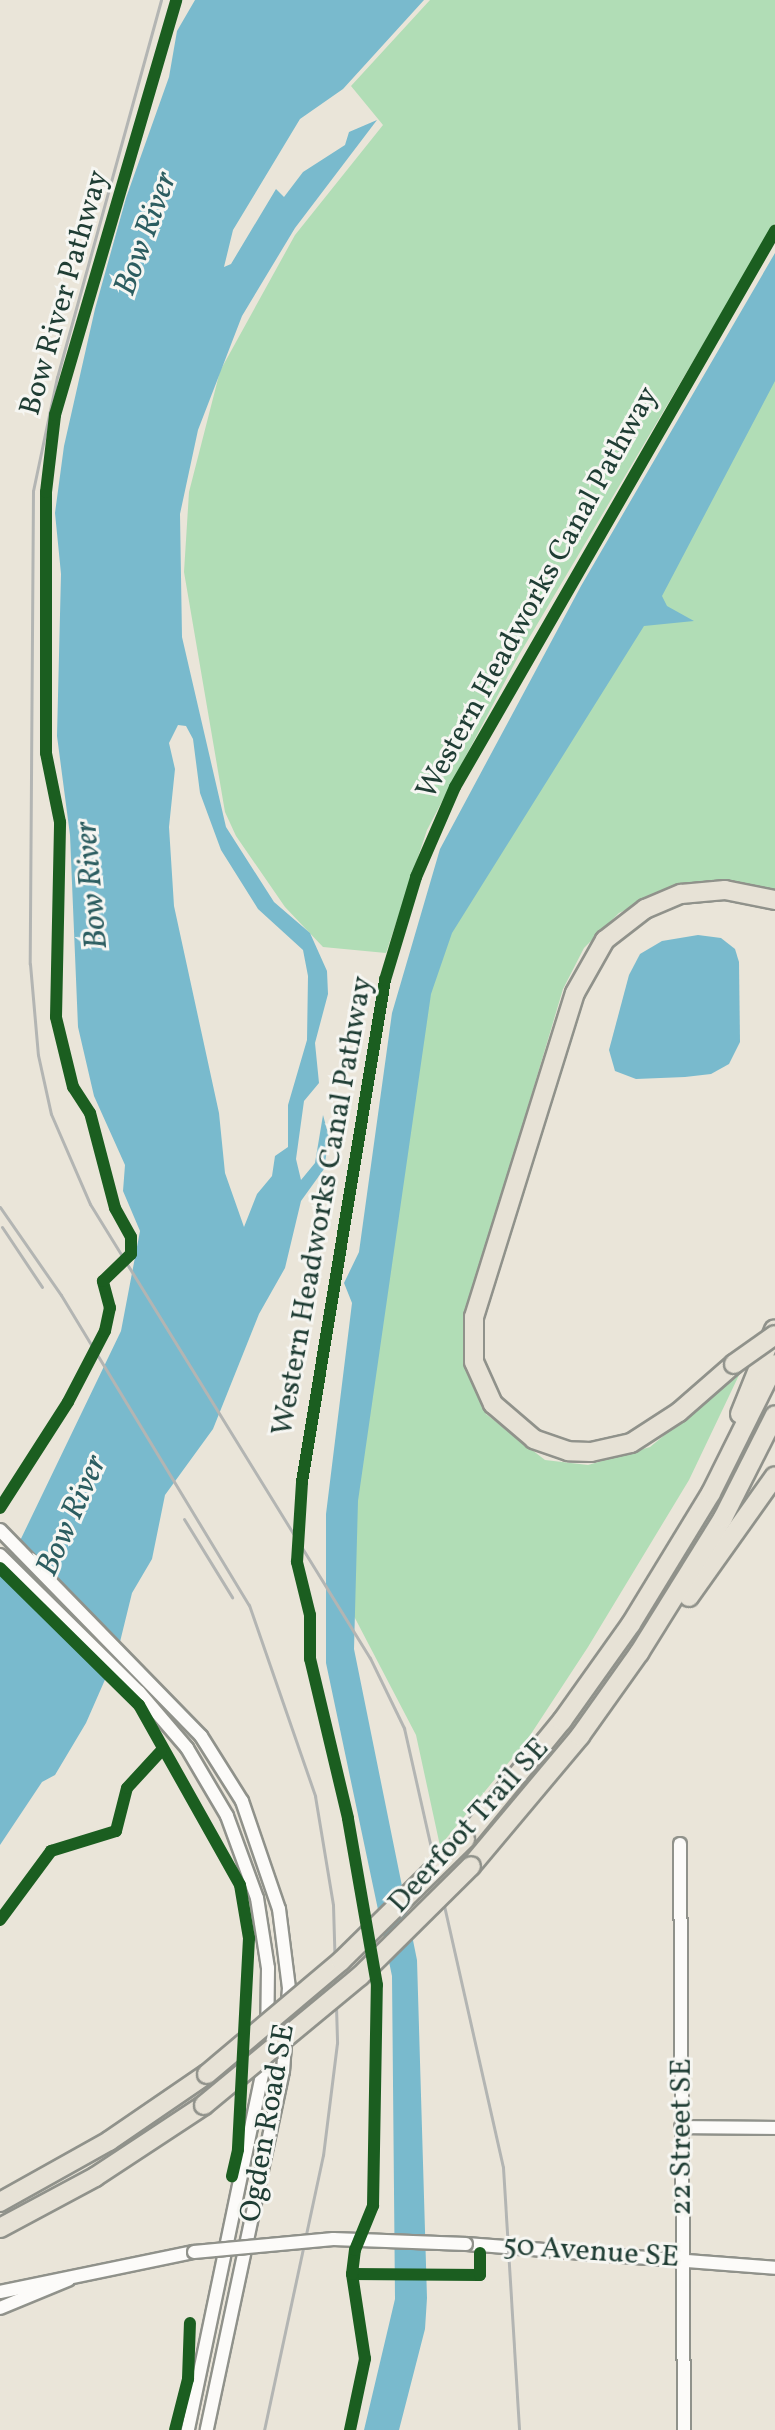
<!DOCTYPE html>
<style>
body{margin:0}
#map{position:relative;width:775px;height:2430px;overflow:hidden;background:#eae5d9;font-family:Vollkorn,serif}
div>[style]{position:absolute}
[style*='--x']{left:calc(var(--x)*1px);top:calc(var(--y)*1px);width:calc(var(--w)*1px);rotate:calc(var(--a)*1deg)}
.green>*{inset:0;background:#b1ddb6}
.water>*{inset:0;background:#79bacd}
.pier>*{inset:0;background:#eae5d9}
.roads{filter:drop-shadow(2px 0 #90928b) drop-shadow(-2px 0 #90928b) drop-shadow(0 2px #90928b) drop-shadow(0 -2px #90928b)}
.minor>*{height:12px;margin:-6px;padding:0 6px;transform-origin:6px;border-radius:6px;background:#fcfbf9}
.highway>*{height:18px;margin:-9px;padding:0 9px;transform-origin:9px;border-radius:9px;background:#e7e2d6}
.rail>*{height:3px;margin:-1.5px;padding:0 1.5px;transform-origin:1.5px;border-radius:1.5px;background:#b3b5b3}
.bridges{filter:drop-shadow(2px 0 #90928b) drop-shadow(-2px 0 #90928b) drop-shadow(0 2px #90928b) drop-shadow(0 -2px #90928b)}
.minor-bridge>*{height:12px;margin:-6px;padding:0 6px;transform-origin:6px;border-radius:6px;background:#fcfbf9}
.highway-bridge>*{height:18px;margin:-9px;padding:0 9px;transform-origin:9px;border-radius:9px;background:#e7e2d6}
.cycleway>*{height:12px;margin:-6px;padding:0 6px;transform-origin:6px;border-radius:6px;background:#1b5e20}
span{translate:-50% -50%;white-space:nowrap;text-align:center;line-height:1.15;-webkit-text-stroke:6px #f6f6f2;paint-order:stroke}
.street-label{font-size:30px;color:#1f3d34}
.water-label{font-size:32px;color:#2c5d60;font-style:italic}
</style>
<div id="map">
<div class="green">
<i style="clip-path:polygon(430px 0,775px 0,775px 223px,519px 655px,427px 830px,386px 953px,323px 947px,285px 907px,236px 836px,225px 812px,184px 572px,189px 492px,220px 371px,295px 235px,383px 125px,351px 86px)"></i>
<i style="clip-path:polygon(775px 363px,775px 891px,726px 880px,669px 889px,619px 913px,584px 948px,563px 989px,463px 1325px,468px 1372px,486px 1414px,545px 1460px,588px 1465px,650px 1447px,740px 1373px,689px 1480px,588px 1647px,527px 1740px,440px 1846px,416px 1735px,345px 1599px,352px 1466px,432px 959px)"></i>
</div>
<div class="water">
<i style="clip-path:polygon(evenodd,195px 0,424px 0,343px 89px,300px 119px,233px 230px,224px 267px,231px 264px,276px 189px,284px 197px,303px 172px,345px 145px,349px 132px,377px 120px,295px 228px,242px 316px,198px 430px,180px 514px,182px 637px,226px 827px,274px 902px,310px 933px,327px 971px,328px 994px,315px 1043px,319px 1083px,304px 1101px,296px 1159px,301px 1180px,315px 1163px,323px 1115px,329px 1137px,324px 1169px,301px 1201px,285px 1268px,259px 1314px,213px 1429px,165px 1495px,152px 1559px,132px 1593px,118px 1650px,86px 1723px,55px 1775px,42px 1782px,0 1845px,0 1571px,17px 1547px,121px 1331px,140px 1231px,123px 1191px,125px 1165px,94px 1096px,78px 1027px,70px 835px,57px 736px,61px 574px,55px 513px,64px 446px,95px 309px,126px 198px,169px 77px,177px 31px,195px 0,178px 725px,186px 726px,193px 739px,200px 793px,221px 850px,258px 909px,303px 950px,308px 976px,307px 1040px,288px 1105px,288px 1147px,275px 1156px,272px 1176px,257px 1194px,244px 1227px,225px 1173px,219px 1113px,174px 906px,169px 827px,175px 769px,169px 743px,178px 725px)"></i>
<i style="clip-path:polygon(775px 253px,775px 381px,662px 596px,667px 606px,694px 621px,644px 626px,452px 933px,431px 994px,358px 1501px,354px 1649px,417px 1960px,427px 2298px,425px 2329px,399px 2430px,364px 2430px,395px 2299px,392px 1976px,326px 1663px,326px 1514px,352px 1303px,344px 1283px,359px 1252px,392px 1013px,440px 849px,581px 586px)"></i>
<i style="clip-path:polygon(698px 935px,721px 938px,735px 949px,739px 962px,740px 1042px,729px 1064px,711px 1074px,685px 1077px,636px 1079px,615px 1071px,609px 1050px,629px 975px,640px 954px,662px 941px)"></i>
</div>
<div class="pier">
<i style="clip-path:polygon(8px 1553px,117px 1661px,108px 1678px,0 1571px)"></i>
</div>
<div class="roads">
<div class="minor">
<i style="--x:0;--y:1530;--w:288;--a:45.7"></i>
<i style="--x:201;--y:1736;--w:77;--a:57.8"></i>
<i style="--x:242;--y:1801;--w:114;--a:71.1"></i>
<i style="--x:279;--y:1909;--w:80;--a:82.8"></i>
<i style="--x:289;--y:1988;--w:83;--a:94.1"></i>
<i style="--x:283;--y:2071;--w:367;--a:102"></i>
<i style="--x:0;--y:1555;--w:195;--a:44.6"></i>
<i style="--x:139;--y:1692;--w:74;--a:49.4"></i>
<i style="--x:187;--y:1748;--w:79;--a:59.5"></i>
<i style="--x:227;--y:1816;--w:87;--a:69.9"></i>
<i style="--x:257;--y:1898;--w:71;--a:81.1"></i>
<i style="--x:268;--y:1968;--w:83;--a:90.7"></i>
<i style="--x:267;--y:2051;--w:387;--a:101.8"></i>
<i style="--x:680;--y:1844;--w:586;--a:89.61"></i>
<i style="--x:681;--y:2127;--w:94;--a:0.6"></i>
<i style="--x:466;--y:2244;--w:310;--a:4.4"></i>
<i style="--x:0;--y:2292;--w:198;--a:-11.7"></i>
<i style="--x:0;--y:2308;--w:74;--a:-22.4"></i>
</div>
<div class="highway">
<i style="--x:734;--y:1364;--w:73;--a:138.9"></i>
<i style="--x:679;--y:1412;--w:57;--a:147.1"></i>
<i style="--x:631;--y:1443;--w:41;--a:167.3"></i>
<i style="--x:591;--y:1452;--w:23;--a:-178"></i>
<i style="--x:568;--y:1451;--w:36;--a:-161"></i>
<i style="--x:534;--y:1439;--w:54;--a:-139.5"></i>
<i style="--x:493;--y:1404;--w:46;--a:-114.3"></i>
<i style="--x:474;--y:1362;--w:45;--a:-90"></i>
<i style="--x:474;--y:1317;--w:339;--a:-72.7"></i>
<i style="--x:575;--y:993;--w:61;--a:-60.5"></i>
<i style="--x:605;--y:940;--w:51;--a:-37.8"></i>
<i style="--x:645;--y:909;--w:39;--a:-23"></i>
<i style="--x:681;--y:894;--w:44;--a:-5.2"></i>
<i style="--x:725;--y:890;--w:51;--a:11.3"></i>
<i style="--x:740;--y:1414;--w:91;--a:-68"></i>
<i style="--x:689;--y:1597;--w:148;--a:-54.6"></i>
<i style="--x:465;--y:1839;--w:153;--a:-50.6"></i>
<i style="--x:562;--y:1721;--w:119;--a:-54.6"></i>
<i style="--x:631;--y:1624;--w:153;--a:-58.6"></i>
<i style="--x:711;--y:1493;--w:144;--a:-63.6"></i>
<i style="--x:471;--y:1866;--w:170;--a:-50"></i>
<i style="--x:580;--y:1736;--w:102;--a:-54.6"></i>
<i style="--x:639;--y:1653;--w:159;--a:-58.1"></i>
<i style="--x:723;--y:1518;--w:115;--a:-63.2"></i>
<i style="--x:0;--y:2202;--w:125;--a:-29.2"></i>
<i style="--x:109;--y:2141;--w:119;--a:-34.4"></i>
<i style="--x:0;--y:2228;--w:108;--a:-28.2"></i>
<i style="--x:95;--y:2177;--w:131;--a:-33.4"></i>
</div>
</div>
<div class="rail">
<i style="--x:161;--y:0;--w:391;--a:105.4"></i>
<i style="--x:57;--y:377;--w:116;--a:101.9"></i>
<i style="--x:33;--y:491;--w:473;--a:90.4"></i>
<i style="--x:30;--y:964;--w:91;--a:85"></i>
<i style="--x:38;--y:1055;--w:60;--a:77.6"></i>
<i style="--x:51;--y:1114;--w:98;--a:66.6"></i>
<i style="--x:90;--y:1204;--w:533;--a:58.34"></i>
<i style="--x:370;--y:1658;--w:78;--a:64.1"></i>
<i style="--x:404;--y:1728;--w:450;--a:77.3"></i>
<i style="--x:503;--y:2167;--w:263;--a:86.5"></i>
<i style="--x:0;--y:1207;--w:107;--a:55.3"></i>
<i style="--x:61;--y:1295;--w:363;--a:58.8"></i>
<i style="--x:249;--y:1605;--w:202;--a:70.9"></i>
<i style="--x:315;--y:1796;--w:110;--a:80.6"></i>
<i style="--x:333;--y:1905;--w:138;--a:88.3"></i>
<i style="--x:337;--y:2043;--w:113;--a:97.1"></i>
<i style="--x:323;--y:2155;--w:281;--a:102.1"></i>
<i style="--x:2;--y:1227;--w:72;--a:56.3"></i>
<i style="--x:184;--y:1519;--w:92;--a:58.4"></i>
</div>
<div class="bridges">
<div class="minor-bridge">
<i style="--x:194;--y:2252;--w:140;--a:-5.3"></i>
<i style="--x:333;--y:2239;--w:133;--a:2.2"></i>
</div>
<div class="highway-bridge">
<i style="--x:734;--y:1364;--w:50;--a:-35.3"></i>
<i style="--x:207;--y:2074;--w:175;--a:-40.1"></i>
<i style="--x:341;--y:1961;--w:174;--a:-44.5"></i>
<i style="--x:204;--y:2105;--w:202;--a:-39.6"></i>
<i style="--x:360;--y:1976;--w:156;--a:-44.7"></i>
</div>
</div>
<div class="cycleway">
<i style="--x:0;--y:1508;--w:126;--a:-57.3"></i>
<i style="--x:68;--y:1402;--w:80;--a:-62.5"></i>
<i style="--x:105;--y:1331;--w:24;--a:-78"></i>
<i style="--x:110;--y:1308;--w:28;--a:-105"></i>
<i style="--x:103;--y:1281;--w:39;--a:-44"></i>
<i style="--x:131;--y:1254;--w:17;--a:-90"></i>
<i style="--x:131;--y:1237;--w:33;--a:-119"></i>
<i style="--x:115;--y:1208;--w:98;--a:-104.7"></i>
<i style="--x:90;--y:1113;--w:31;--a:-123"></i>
<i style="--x:73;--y:1087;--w:72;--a:-103.7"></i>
<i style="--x:56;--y:1017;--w:195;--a:-88.8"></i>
<i style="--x:60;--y:822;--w:70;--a:-101.5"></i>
<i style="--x:46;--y:753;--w:261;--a:-90"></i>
<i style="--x:46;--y:492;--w:78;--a:-83.3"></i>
<i style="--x:55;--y:415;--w:432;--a:-73.7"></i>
<i style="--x:0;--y:1568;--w:195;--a:44.6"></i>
<i style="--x:139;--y:1705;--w:206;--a:60.7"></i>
<i style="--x:240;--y:1885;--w:54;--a:80.4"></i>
<i style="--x:249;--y:1938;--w:212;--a:93"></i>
<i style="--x:238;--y:2150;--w:27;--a:103"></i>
<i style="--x:0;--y:1920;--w:86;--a:-53.5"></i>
<i style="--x:51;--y:1851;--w:68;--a:-17.1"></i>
<i style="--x:116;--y:1831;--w:44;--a:-75.7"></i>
<i style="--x:127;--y:1788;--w:50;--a:-47.4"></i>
<i style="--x:352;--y:2274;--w:128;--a:0.4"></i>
<i style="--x:480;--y:2275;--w:22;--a:-90"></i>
<i style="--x:175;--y:2430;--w:53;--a:-75.7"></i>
<i style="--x:188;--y:2379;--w:56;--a:-88"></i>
<i style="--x:350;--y:2430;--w:73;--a:-78.1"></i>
<i style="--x:365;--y:2359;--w:86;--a:-98.7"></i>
<i style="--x:352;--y:2274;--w:24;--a:-83"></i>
<i style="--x:355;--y:2250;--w:48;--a:-67.8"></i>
<i style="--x:373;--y:2206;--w:221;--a:-89"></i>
<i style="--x:377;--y:1985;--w:169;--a:-99.9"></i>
<i style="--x:348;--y:1818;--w:163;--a:-103.4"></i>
<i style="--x:310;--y:1659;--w:44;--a:-90"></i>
<i style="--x:310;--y:1615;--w:55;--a:-103.8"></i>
<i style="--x:297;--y:1562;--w:80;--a:-86.4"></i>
<i style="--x:302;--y:1482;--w:509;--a:-80.61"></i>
<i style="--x:385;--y:980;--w:108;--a:-73.2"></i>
<i style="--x:416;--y:877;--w:98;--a:-66.6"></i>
<i style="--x:455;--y:787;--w:642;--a:-60.08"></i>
</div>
<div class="street-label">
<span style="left:65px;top:293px;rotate:-74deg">Bow River Pathway</span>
<span style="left:538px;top:593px;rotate:-61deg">Western Headworks Canal Pathway</span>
<span style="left:323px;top:1206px;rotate:-80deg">Western Headworks Canal Pathway</span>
<span style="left:469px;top:1826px;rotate:-48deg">Deerfoot Trail SE</span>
<span style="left:268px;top:2123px;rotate:-80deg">Ogden Road SE</span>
<span style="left:682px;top:2137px;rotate:-90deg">22 Street SE</span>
<span style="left:591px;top:2252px;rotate:4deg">50 Avenue SE</span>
</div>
<div class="water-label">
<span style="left:147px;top:234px;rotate:-70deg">Bow River</span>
<span style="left:93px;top:885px;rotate:-95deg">Bow River</span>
<span style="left:73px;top:1516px;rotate:-66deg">Bow River</span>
</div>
</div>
